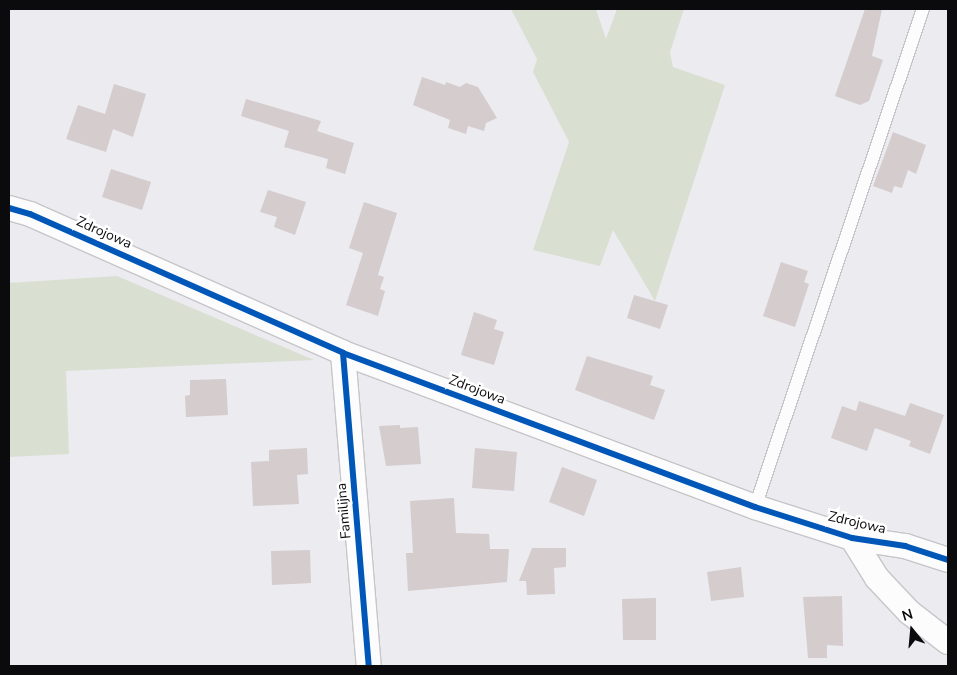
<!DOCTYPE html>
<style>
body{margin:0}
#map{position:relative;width:957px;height:675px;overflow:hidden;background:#ebebf0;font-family:"Nunito Sans",sans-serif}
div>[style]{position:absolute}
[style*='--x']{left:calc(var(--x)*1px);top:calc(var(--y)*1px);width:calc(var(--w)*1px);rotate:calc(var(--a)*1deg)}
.green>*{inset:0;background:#d9e0d2}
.building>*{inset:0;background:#d4cccd}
.roads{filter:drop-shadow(1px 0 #c6c6ca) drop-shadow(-1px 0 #c6c6ca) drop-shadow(0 1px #c6c6ca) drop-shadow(0 -1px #c6c6ca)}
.service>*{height:12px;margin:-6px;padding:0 6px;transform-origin:6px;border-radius:6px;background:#fcfcfd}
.minor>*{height:24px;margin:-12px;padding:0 12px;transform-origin:12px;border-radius:12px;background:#fcfcfd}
.cycleway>*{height:6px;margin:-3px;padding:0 3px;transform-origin:3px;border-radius:3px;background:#0057b8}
span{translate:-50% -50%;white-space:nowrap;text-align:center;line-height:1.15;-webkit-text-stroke:5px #fff;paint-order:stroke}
.street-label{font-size:14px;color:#0b0b0e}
.frame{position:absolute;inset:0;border:10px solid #0b0b0e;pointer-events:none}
.north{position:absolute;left:887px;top:605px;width:50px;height:50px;-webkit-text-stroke:4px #fff;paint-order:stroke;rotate:343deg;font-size:14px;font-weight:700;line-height:20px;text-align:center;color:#0b0b0e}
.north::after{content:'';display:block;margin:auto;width:18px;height:22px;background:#0b0b0e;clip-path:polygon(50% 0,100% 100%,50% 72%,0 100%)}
</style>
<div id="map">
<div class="green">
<i style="clip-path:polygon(511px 9px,596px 9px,606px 39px,617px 9px,684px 9px,670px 52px,673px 67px,725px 85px,655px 301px,613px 230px,600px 266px,533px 250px,569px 142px,533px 72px,537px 59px)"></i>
<i style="clip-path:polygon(117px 276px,314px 360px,66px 371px,69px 454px,9px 457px,9px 283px)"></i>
</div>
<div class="building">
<i style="clip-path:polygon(865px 9px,882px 9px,872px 56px,883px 60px,869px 101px,860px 105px,835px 96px)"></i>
<i style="clip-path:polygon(422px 77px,445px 85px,446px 82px,460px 87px,466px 83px,478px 87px,497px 118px,486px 123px,484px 131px,468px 126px,466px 134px,448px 128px,450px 120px,413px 105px)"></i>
<i style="clip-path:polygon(114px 84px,146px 94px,133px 137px,113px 129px,106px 152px,66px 139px,78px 105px,105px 114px)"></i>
<i style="clip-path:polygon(246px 99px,321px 121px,317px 131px,354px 143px,345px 174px,326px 168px,328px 159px,284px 147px,289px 131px,241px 116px)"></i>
<i style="clip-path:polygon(893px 132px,926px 145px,916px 174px,908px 170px,902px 188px,894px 186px,892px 193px,873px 186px)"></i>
<i style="clip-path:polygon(111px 169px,151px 182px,142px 210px,102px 197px)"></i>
<i style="clip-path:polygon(268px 190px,306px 202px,295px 235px,274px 227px,277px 217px,260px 212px)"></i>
<i style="clip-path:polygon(364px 202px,397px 213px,378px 275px,384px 277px,380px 289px,385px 291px,378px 316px,346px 305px,363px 253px,349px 248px)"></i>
<i style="clip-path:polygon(781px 262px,808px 271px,804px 282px,809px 284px,795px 327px,763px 316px)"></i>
<i style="clip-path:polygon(634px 295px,668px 305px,660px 329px,627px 318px)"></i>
<i style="clip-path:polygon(474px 312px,497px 320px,494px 329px,504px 332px,494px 365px,461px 355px)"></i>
<i style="clip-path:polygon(587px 356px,653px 376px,650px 385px,665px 390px,654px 420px,575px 390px)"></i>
<i style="clip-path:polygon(226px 379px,228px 415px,186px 417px,185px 396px,190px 395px,190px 380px)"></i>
<i style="clip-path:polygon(859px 401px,905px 416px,910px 403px,944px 415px,930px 454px,909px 446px,911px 441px,875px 428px,867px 451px,831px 438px,842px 406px,856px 411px)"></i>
<i style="clip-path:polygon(400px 425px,400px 428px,418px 427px,421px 464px,386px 466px,379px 426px)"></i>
<i style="clip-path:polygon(307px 448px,308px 474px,297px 475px,299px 504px,253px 506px,251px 462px,269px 461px,269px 450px)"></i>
<i style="clip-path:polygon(475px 448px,517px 452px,514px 491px,472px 488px)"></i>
<i style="clip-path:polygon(562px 467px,597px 480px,584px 516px,549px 502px)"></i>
<i style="clip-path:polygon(454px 498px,456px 533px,489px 534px,490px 549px,509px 549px,507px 582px,408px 591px,406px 553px,413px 553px,410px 501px)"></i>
<i style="clip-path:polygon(532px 548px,566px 548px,566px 567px,554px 568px,555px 594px,527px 595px,526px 581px,519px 581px)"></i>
<i style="clip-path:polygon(310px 550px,311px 583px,272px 585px,271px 551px)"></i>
<i style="clip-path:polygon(741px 567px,744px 597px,711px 601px,707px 572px)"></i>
<i style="clip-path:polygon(842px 596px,843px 646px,827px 645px,827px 658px,808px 658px,803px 597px)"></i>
<i style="clip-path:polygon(656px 598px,656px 640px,623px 640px,622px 599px)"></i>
</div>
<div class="roads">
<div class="service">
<i style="--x:755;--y:507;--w:526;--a:-71.36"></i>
</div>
<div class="minor">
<i style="--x:9;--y:208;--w:22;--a:16"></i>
<i style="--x:30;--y:214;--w:342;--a:23.9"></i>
<i style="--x:343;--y:353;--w:440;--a:20.5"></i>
<i style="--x:755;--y:507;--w:102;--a:17.7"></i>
<i style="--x:852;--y:538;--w:54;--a:8.6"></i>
<i style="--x:905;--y:546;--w:45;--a:18"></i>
<i style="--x:343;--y:353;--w:314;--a:85.3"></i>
<i style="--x:852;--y:538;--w:47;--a:58"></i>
<i style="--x:877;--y:578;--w:47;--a:46.7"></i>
<i style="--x:909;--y:612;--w:49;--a:37.6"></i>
</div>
</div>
<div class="cycleway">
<i style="--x:9;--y:208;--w:22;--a:16"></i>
<i style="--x:30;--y:214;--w:342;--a:23.9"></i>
<i style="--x:343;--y:353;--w:440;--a:20.5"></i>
<i style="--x:755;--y:507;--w:102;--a:17.7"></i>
<i style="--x:852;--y:538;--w:54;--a:8.6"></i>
<i style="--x:905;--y:546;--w:45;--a:18"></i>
<i style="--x:343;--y:353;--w:314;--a:85.3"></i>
</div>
<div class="street-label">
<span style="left:104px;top:233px;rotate:24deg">Zdrojowa</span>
<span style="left:477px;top:390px;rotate:21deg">Zdrojowa</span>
<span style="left:344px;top:511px;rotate:-95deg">Familijna</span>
<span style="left:857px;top:523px;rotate:13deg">Zdrojowa</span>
</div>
<div class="frame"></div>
<div class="north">N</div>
</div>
